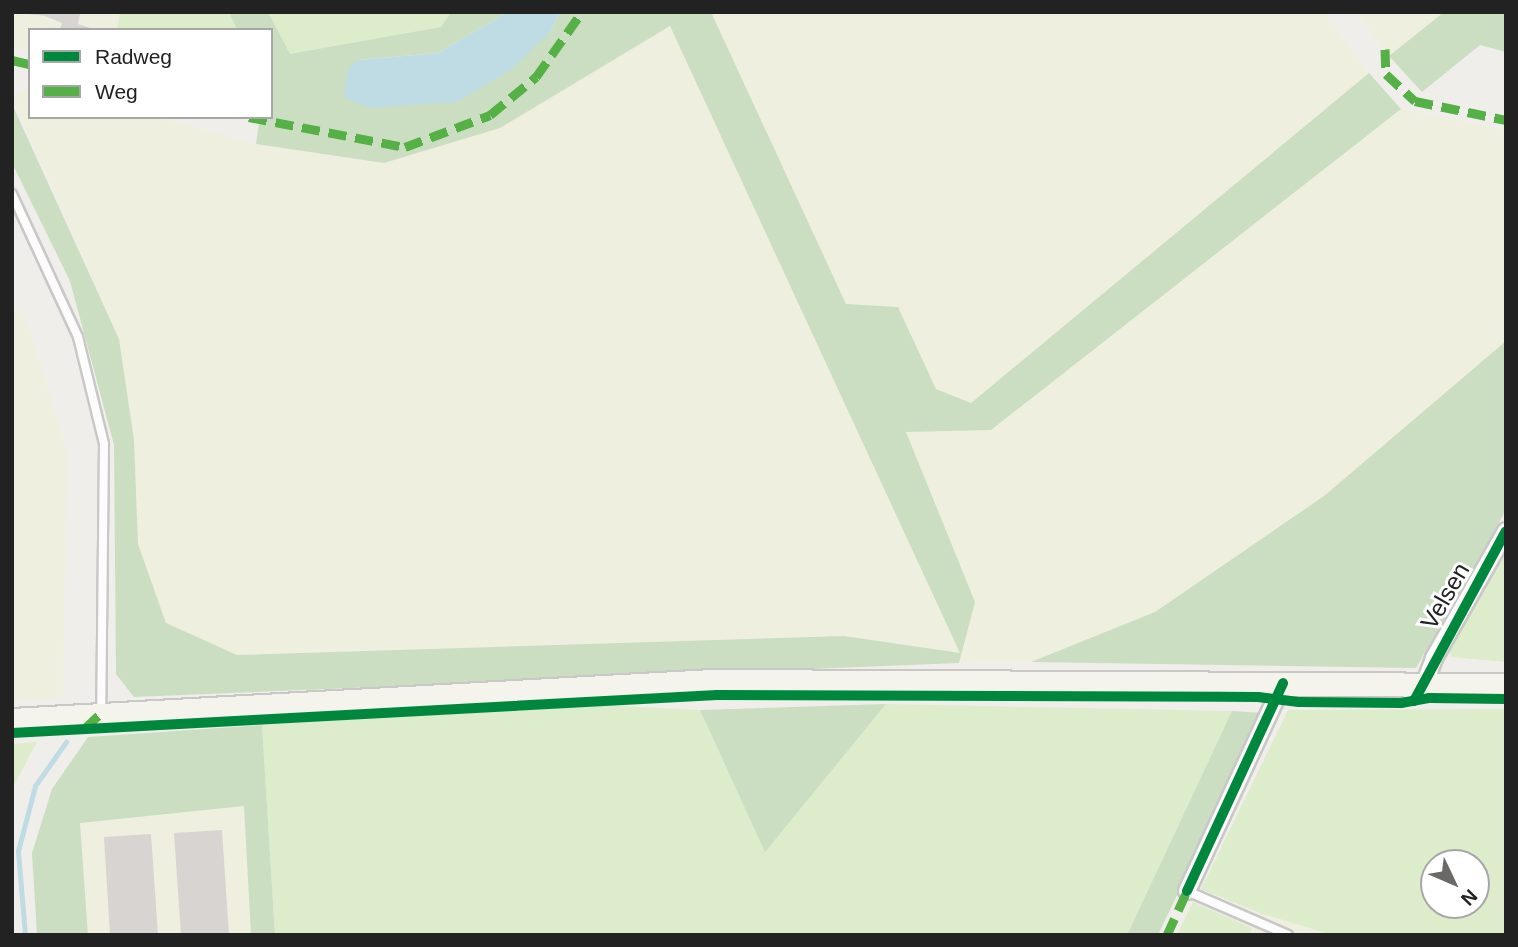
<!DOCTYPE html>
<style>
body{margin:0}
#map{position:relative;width:1518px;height:947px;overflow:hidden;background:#f0eeeb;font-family:Arial,sans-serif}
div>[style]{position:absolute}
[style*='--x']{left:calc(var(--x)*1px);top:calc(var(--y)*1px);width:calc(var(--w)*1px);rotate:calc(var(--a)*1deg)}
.farmland>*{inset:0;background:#efefdf}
.grass>*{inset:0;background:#ddeccb}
.forest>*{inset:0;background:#cbdec1}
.water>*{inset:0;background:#bfdbe3}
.stream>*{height:4.5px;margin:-2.25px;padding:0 2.25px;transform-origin:2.25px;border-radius:2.25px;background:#bfdbe3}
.building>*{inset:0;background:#d7d4d2}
.roads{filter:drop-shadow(2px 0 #c9c8c7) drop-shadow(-2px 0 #c9c8c7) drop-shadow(0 2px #c9c8c7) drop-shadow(0 -2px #c9c8c7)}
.service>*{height:8px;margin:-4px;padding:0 4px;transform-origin:4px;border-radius:4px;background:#fdfcfc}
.minor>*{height:16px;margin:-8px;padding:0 8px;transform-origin:8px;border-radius:8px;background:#fdfcfc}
.secondary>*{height:23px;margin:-11.5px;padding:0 11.5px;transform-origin:11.5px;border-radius:11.5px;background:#f4f4ed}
.quiet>*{height:9px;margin-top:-4.5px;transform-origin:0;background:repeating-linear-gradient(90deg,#55b145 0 18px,transparent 0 27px)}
.cycleway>*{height:10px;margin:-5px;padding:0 5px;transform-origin:5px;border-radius:5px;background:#00873e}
span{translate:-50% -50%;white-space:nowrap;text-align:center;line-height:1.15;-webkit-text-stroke:6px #fff;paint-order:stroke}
.street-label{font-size:24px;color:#222}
.frame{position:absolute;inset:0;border:14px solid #222;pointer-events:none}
.legend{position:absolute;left:28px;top:28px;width:245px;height:91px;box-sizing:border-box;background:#fff;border:2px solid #a7a7a7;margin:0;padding:9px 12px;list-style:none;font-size:21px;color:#222}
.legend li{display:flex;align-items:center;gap:14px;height:35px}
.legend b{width:35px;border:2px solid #a7a7a7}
.north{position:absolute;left:1420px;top:849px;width:70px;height:70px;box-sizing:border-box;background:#fff;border:2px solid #a7a7a7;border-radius:50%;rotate:134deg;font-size:19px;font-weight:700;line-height:28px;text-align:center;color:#222}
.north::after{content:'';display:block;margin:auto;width:24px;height:32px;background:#6a6968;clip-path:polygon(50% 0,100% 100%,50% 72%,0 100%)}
</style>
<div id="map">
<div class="farmland">
<i style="clip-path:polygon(12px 12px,120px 12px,121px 17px,117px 30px,30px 30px,30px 50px,12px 46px)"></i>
<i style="clip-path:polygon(711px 12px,1323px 12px,1369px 73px,971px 403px,936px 389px,898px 307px,846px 304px)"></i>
<i style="clip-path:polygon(1356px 12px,1444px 12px,1389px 56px)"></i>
<i style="clip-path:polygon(670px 26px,960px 652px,975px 602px,906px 432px,991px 430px,1401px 109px,1506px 130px,1506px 341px,1324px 496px,1155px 612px,1031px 662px,959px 663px,960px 653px,844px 636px,236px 655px,166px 623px,138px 544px,134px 440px,119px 339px,12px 96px,30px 86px,30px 117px,159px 117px,256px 144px,500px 128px)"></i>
<i style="clip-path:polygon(12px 310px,25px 314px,67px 452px,63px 697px,12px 703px)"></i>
<i style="clip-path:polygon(244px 806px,251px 935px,88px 935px,80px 823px)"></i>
<i style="clip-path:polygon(1260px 913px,1332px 935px,1250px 935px)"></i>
</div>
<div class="grass">
<i style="clip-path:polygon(120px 12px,229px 12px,237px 30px,117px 30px)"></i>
<i style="clip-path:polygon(268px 12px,451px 12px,441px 27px,289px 55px)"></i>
<i style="clip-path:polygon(1506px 549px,1506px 662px,1451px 657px,1450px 648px)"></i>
<i style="clip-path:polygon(886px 704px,1232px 711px,1127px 935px,275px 935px,262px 725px,602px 705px,700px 710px,765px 851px)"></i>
<i style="clip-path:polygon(evenodd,1506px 709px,1506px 935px,1332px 935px,1260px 913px,1201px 889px,1288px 710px,1506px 709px,1476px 863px,1476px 905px,1434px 905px,1434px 863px,1476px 863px)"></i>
<i style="clip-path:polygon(37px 742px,12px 789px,12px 744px)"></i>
<i style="clip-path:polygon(1193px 902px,1252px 928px,1250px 935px,1177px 935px)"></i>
</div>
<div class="forest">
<i style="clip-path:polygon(229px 12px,268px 12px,290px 54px,441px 27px,451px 12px,508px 12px,438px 53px,358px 60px,344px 97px,551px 31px,560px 12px,711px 12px,846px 304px,898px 307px,936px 389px,971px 403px,1369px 73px,1401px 109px,991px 430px,906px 432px,975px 602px,959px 663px,134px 697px,116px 674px,114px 445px,70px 281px,12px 163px,12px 104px,119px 339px,134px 440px,138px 544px,166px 623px,237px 655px,844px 636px,960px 653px,670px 26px,500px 128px,384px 163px,256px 144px,260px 117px,271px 117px,271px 30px,237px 30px)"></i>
<i style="clip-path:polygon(1444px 12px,1506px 12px,1506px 52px,1480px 45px,1422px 92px,1389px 56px)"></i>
<i style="clip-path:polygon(1506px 341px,1506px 510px,1416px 668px,1031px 662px,1155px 612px,1324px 496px)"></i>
<i style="clip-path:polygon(886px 704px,765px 852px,700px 710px)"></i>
<i style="clip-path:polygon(1232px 711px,1264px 713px,1158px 935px,1127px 935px)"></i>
<i style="clip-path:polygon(262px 725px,275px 935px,251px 935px,244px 806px,80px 823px,88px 935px,37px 935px,32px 853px,52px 789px,88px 737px)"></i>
</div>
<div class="water">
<i style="clip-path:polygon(508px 12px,560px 12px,551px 31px,512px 69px,457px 102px,368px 108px,344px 97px,348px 69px,358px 60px,438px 53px)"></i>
</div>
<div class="stream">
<i style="--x:25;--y:935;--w:84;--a:-94.8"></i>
<i style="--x:18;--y:851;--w:67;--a:-75.3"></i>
<i style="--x:35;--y:786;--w:54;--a:-54.8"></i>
</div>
<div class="building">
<i style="clip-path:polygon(12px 12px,74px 12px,80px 14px,78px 24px,96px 30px,60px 30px,62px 23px,45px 16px)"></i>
<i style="clip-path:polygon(222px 830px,229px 935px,181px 935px,174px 833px)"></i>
<i style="clip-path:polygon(151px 834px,158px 935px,110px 935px,104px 837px)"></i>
</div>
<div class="roads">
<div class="service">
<i style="--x:12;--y:194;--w:157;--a:65.2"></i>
<i style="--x:78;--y:337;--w:110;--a:76.3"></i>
<i style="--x:104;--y:444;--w:269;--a:90.6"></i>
<i style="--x:1187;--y:891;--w:110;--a:23.5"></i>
</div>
<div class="minor">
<i style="--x:1425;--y:683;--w:27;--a:-70"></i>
<i style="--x:1434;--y:658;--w:146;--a:-60.4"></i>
<i style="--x:1187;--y:891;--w:229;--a:-65.2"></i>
</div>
<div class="secondary">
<i style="--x:12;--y:720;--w:700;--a:-3.19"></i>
<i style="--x:711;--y:681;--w:795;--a:0.29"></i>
</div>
</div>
<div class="quiet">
<i style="--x:1385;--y:49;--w:25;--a:88"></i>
<i style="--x:1386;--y:74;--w:40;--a:43"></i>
<i style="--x:1415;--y:101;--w:93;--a:11.8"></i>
<i style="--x:12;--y:60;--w:18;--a:13"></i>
<i style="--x:249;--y:117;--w:159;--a:10.9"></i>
<i style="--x:405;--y:147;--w:91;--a:-20.6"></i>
<i style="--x:490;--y:115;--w:60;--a:-39.6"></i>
<i style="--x:536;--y:77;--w:80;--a:-54.7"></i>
<i style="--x:85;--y:728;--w:22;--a:-43"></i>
<i style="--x:1167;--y:935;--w:48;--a:-65.6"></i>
</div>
<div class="cycleway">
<i style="--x:1414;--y:701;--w:193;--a:-61.6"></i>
<i style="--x:12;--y:733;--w:706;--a:-3.09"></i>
<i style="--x:717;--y:695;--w:541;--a:0.21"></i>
<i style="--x:1258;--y:697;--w:41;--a:7"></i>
<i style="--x:1299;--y:702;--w:102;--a:0.6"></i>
<i style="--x:1401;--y:703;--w:28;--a:-10"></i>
<i style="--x:1429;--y:698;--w:77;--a:0.7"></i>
<i style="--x:1187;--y:891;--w:229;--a:-65.2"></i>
</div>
<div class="street-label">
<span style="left:1445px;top:596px;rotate:-60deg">Velsen</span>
</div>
<div class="frame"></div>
<ul class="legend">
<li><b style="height:9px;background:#00873e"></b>Radweg</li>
<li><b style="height:9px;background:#55b145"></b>Weg</li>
</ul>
<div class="north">N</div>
</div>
